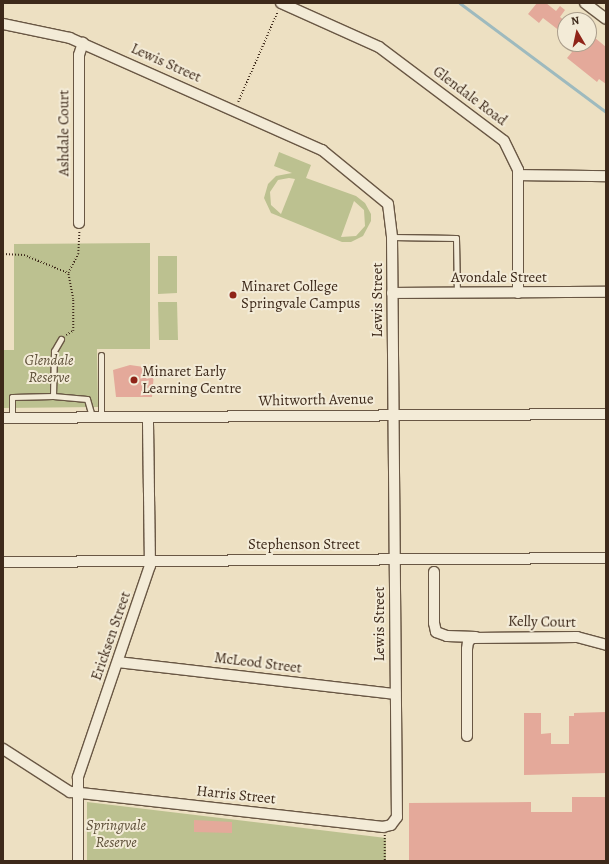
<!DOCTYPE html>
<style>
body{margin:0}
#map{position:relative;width:609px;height:864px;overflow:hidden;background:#ede0c2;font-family:Alegreya,serif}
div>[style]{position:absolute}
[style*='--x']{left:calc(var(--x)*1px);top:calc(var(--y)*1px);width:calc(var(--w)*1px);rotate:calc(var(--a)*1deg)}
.green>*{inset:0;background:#bcc190}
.stream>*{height:2.5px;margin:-1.25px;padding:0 1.25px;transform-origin:1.25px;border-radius:1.25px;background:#9ebabe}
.building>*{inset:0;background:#e4a99a}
.path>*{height:1.5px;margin-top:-0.75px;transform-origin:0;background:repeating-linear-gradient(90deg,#3d291a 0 1px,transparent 0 3px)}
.roads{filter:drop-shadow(1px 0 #695744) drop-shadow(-1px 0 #695744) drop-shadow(0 1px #695744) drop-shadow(0 -1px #695744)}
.lane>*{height:5px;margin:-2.5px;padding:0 2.5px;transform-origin:2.5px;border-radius:2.5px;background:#f3ebd7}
.street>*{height:10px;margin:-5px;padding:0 5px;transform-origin:5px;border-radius:5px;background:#f3ebd7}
.dots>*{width:11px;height:11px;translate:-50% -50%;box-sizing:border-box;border:2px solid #f3ebd7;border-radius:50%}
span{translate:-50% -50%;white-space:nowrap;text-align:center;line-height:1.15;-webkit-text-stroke:4px #f3ebd7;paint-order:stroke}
.street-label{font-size:15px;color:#3d291a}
.poi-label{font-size:15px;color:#3d291a}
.left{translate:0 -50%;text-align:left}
.park-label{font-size:15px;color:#5d4f38;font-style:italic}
.frame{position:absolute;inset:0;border:4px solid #3d291a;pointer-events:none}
.north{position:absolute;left:557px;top:12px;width:40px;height:40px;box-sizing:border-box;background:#f3ebd7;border:1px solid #aa9d8b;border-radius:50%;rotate:351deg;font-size:11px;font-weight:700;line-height:16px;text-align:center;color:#3d291a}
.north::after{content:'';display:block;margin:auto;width:14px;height:18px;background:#8f2418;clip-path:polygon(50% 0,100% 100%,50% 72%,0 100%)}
</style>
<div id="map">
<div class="green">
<i style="clip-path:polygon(evenodd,279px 152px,311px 165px,306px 178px,356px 196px,365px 203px,371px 214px,371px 221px,363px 236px,351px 242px,342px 242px,271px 213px,264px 198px,268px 184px,276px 176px,292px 173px,274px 166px,279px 152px,289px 178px,295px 179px,281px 214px,271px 205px,270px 192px,278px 180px,289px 178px,279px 152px,354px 201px,364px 210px,365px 226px,356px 236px,341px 237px,354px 201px)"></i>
<i style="clip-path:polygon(150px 243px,150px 349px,97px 349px,98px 407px,3px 408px,3px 350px,14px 350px,14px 244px)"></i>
<i style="clip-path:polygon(158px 256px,177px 256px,177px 293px,158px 294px)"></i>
<i style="clip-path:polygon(158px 302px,177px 302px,178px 340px,159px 340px)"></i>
<i style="clip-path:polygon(87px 802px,386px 838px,386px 861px,87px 861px)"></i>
</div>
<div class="stream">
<i style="--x:460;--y:3;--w:182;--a:36.7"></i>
</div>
<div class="building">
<i style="clip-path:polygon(537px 3px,546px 3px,556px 11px,560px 6px,565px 10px,560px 17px,565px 21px,565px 35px,543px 18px,539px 23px,528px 14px)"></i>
<i style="clip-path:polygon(589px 33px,606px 47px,606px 84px,599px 79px,597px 82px,567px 58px,572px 52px,567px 44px,589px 44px)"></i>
<i style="clip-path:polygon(130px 365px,151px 368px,150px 373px,154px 373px,152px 397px,116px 397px,113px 370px)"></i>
<i style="clip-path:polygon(606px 712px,606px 773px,524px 775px,524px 713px,541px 713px,541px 734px,551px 733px,551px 744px,569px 744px,569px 716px,574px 716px,574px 713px)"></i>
<i style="clip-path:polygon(572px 797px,606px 797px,606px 861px,409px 861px,409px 803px,531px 802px,531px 812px,572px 812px)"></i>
<i style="clip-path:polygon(194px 820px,232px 822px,232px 833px,194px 832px)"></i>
</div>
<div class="path">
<i style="--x:238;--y:102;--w:99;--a:-66.3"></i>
<i style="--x:3;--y:254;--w:21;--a:3"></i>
<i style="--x:24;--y:255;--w:48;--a:22.2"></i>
<i style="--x:66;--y:335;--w:8;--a:-30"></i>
<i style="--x:73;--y:331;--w:32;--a:-90"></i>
<i style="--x:73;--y:299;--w:26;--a:-101"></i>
<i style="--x:68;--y:273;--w:21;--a:-62"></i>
<i style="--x:78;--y:254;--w:22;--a:-87"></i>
<i style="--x:385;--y:835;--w:26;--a:90"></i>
</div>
<div class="roads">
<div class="lane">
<i style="--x:392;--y:237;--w:64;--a:0.9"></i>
<i style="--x:456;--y:238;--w:55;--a:89"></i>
<i style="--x:53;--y:396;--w:45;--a:-88.7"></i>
<i style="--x:54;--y:351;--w:14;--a:-60"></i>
<i style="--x:101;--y:417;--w:62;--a:-90"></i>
<i style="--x:12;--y:418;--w:21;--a:-90"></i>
<i style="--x:12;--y:397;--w:41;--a:-1.4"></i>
<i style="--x:53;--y:396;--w:34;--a:5"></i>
<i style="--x:87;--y:399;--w:19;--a:74"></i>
</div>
<div class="street">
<i style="--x:281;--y:3;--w:107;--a:24.2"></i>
<i style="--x:379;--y:47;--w:156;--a:36.9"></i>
<i style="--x:504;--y:141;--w:32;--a:64"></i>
<i style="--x:518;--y:170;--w:123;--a:90"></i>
<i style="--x:585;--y:3;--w:26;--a:37"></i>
<i style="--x:3;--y:24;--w:68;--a:11.8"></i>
<i style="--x:70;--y:38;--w:276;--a:24"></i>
<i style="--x:322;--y:150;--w:85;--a:39.3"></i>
<i style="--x:388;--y:204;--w:33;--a:83"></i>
<i style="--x:392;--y:237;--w:580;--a:89.51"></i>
<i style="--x:397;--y:817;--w:10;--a:127"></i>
<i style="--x:391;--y:825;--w:8;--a:166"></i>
<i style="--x:383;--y:827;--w:315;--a:-173.6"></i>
<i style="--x:70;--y:792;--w:80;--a:-147.3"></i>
<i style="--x:518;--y:175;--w:88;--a:0.7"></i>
<i style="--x:79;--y:223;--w:168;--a:-90"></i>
<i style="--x:79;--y:55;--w:13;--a:-72"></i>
<i style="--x:392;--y:293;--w:214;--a:-0.3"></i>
<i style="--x:3;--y:418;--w:603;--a:-0.38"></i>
<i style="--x:3;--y:562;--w:603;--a:-0.38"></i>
<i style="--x:434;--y:572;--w:51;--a:90"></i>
<i style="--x:434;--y:623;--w:9;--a:77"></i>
<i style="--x:436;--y:632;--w:12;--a:20"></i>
<i style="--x:447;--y:636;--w:29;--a:2"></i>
<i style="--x:118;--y:662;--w:279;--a:6.6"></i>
<i style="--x:467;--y:736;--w:87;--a:-90"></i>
<i style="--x:467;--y:649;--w:7;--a:-82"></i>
<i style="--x:468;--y:642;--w:6;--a:-45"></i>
<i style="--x:472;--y:638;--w:105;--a:-0.5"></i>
<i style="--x:577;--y:637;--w:30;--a:15"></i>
<i style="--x:78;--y:861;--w:84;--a:-90"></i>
<i style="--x:78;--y:777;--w:223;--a:-71.2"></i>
<i style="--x:150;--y:566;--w:148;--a:-90.8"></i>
</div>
</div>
<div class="dots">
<i style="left:233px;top:295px;background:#8f2418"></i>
<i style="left:134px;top:380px;background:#8f2418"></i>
</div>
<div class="street-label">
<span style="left:166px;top:63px;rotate:24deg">Lewis Street</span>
<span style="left:470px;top:96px;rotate:37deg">Glendale Road</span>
<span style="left:64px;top:133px;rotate:-90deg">Ashdale Court</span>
<span style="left:499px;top:278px">Avondale Street</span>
<span style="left:378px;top:300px;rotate:-90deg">Lewis Street</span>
<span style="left:316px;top:400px;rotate:-1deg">Whitworth Avenue</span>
<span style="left:304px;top:545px">Stephenson Street</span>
<span style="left:542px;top:622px;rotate:1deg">Kelly Court</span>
<span style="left:380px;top:624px;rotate:-90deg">Lewis Street</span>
<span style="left:111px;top:636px;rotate:-71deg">Ericksen Street</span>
<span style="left:258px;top:663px;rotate:7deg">McLeod Street</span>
<span style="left:236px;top:795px;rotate:6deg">Harris Street</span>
</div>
<div class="poi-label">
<span class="left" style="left:241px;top:295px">Minaret College<br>Springvale Campus</span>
<span class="left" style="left:142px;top:380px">Minaret Early<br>Learning Centre</span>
</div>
<div class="park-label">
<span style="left:49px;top:369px">Glendale<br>Reserve</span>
<span style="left:116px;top:834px">Springvale<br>Reserve</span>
</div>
<div class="frame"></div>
<div class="north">N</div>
</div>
